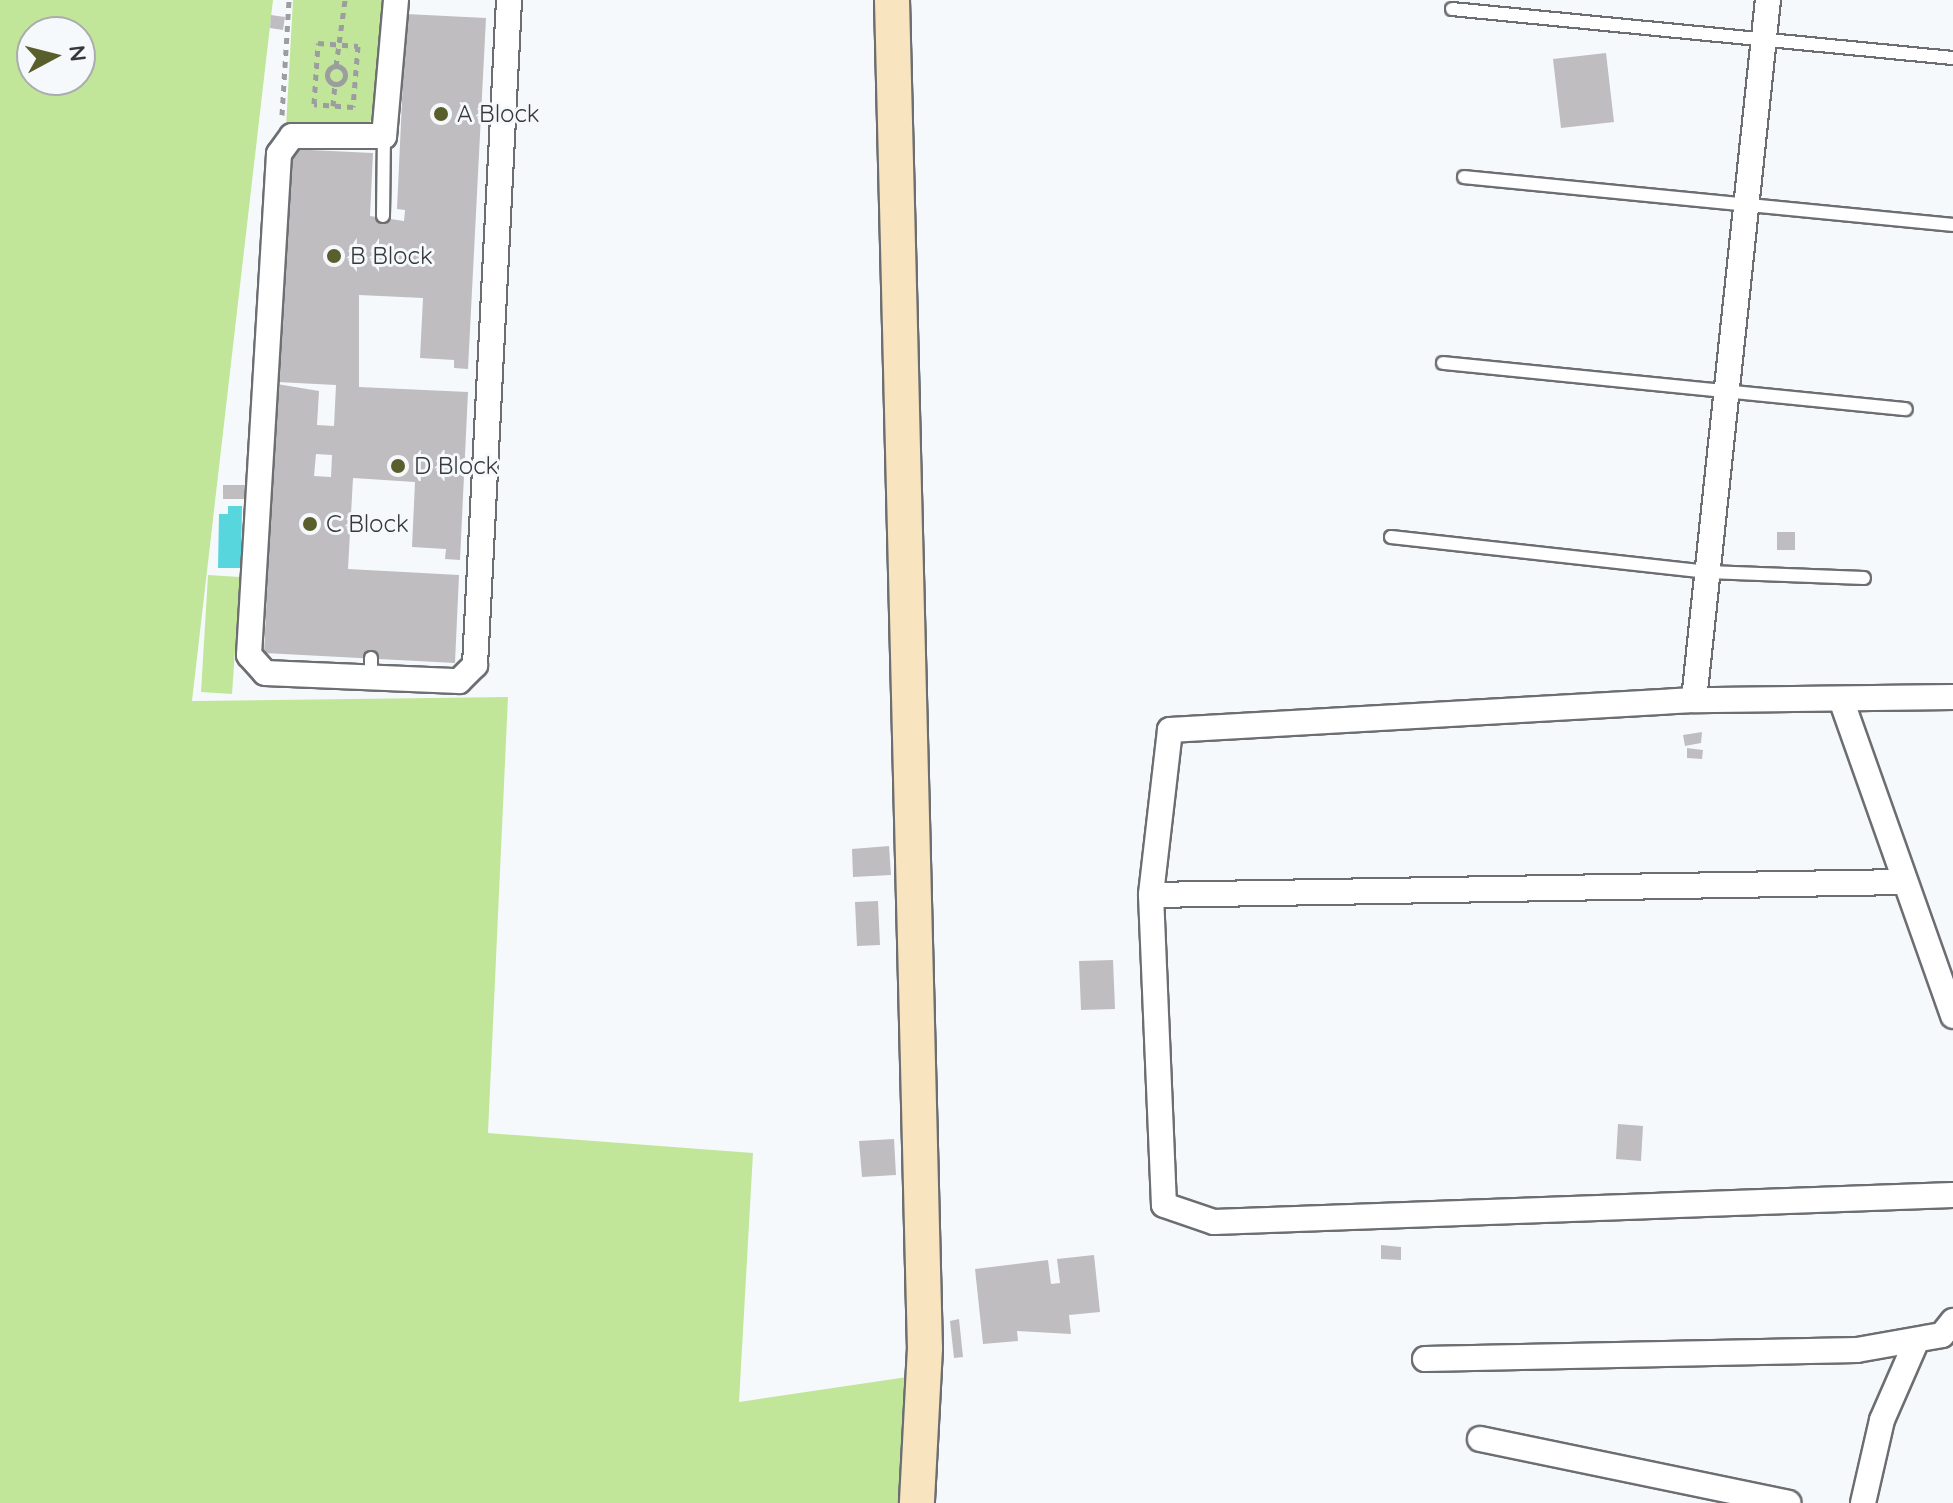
<!DOCTYPE html>
<style>
body{margin:0}
#map{position:relative;width:1953px;height:1503px;overflow:hidden;background:#f6f9fc;font-family:Quicksand,sans-serif}
div>[style]{position:absolute}
[style*='--x']{left:calc(var(--x)*1px);top:calc(var(--y)*1px);width:calc(var(--w)*1px);rotate:calc(var(--a)*1deg)}
.green>*{inset:0;background:#c1e69a}
.water>*{inset:0;background:#57d6de}
.building>*{inset:0;background:#bfbdc0}
.path>*{height:5px;margin-top:-2.5px;transform-origin:0;background:repeating-linear-gradient(90deg,#9b9d9f 0 6px,transparent 0 12px)}
.path>.ring{margin:-2.5px;padding:0;box-sizing:content-box;background:none;border:5px solid #9b9d9f;border-radius:50%}
.roads{filter:drop-shadow(2px 0 #6c6e71) drop-shadow(-2px 0 #6c6e71) drop-shadow(0 2px #6c6e71) drop-shadow(0 -2px #6c6e71)}
.lane>*{height:12px;margin:-6px;padding:0 6px;transform-origin:6px;border-radius:6px;background:#fff}
.street>*{height:24px;margin:-12px;padding:0 12px;transform-origin:12px;border-radius:12px;background:#fff}
.secondary>*{height:34px;margin:-17px;padding:0 17px;transform-origin:17px;border-radius:17px;background:#f8e5c0}
.dots>*{width:22px;height:22px;translate:-50% -50%;box-sizing:border-box;border:4px solid #f6f9fc;border-radius:50%}
span{translate:-50% -50%;white-space:nowrap;text-align:center;line-height:1.15;-webkit-text-stroke:6px #f6f9fc;paint-order:stroke}
.poi-label{font-size:24px;color:#373839}
.left{translate:0 -50%;text-align:left}
.north{position:absolute;left:16px;top:16px;width:80px;height:80px;box-sizing:border-box;background:#f6f9fc;border:2px solid #aaacae;border-radius:50%;rotate:83deg;font-size:22px;font-weight:700;line-height:32px;text-align:center;color:#373839}
.north::after{content:'';display:block;margin:auto;width:28px;height:36px;background:#595e2c;clip-path:polygon(50% 0,100% 100%,50% 72%,0 100%)}
</style>
<div id="map">
<div class="green">
<i style="clip-path:polygon(evenodd,0 0,273px 0,192px 701px,508px 697px,488px 1133px,753px 1153px,739px 1402px,907px 1377px,902px 1503px,0 1503px,0 0,32px 32px,80px 32px,80px 80px,32px 80px,32px 32px)"></i>
<i style="clip-path:polygon(293px 0,384px 0,377px 113px,366px 126px,286px 127px)"></i>
<i style="clip-path:polygon(208px 575px,240px 577px,232px 694px,201px 692px)"></i>
</div>
<div class="water">
<i style="clip-path:polygon(228px 506px,242px 506px,241px 568px,218px 568px,219px 514px,228px 514px)"></i>
</div>
<div class="building">
<i style="clip-path:polygon(evenodd,406px 14px,486px 18px,468px 369px,454px 368px,454px 360px,420px 358px,423px 298px,359px 295px,359px 387px,468px 392px,460px 560px,445px 559px,446px 549px,412px 547px,415px 482px,353px 478px,348px 569px,459px 575px,455px 663px,264px 653px,277px 384px,319px 391px,317px 425px,334px 426px,336px 385px,277px 382px,289px 149px,373px 153px,370px 216px,404px 221px,405px 210px,397px 209px,406px 14px,316px 454px,332px 455px,331px 477px,314px 476px,316px 454px)"></i>
<i style="clip-path:polygon(271px 15px,285px 17px,283px 30px,270px 28px)"></i>
<i style="clip-path:polygon(1606px 53px,1614px 122px,1561px 128px,1553px 59px)"></i>
<i style="clip-path:polygon(223px 485px,250px 485px,250px 499px,223px 499px)"></i>
<i style="clip-path:polygon(1777px 532px,1795px 532px,1795px 550px,1777px 550px)"></i>
<i style="clip-path:polygon(1702px 732px,1701px 743px,1685px 746px,1683px 735px)"></i>
<i style="clip-path:polygon(1687px 748px,1703px 750px,1702px 759px,1687px 758px)"></i>
<i style="clip-path:polygon(889px 846px,891px 875px,853px 877px,852px 849px)"></i>
<i style="clip-path:polygon(878px 901px,880px 945px,857px 946px,855px 902px)"></i>
<i style="clip-path:polygon(1113px 960px,1115px 1009px,1081px 1010px,1079px 961px)"></i>
<i style="clip-path:polygon(1618px 1124px,1643px 1126px,1641px 1161px,1616px 1159px)"></i>
<i style="clip-path:polygon(894px 1139px,896px 1175px,862px 1177px,859px 1141px)"></i>
<i style="clip-path:polygon(1381px 1245px,1401px 1247px,1401px 1260px,1381px 1259px)"></i>
<i style="clip-path:polygon(1094px 1255px,1100px 1312px,1069px 1315px,1071px 1334px,1017px 1331px,1018px 1341px,983px 1344px,975px 1269px,1048px 1260px,1051px 1284px,1060px 1283px,1057px 1259px)"></i>
<i style="clip-path:polygon(959px 1319px,963px 1357px,954px 1358px,950px 1321px)"></i>
</div>
<div class="path">
<i style="--x:318;--y:43;--w:40;--a:4.3"></i>
<i style="--x:358;--y:46;--w:61;--a:94.7"></i>
<i style="--x:353;--y:107;--w:39;--a:-176"></i>
<i style="--x:314;--y:104;--w:61;--a:-86.2"></i>
<i style="--x:336;--y:66;--w:67;--a:-82.2"></i>
<i class="ring" style="left:327px;top:66px;width:13px;height:13px"></i>
<i style="--x:333;--y:106;--w:23;--a:-85"></i>
<i style="--x:282;--y:115;--w:115;--a:-86.5"></i>
</div>
<div class="roads">
<div class="lane">
<i style="--x:1452;--y:9;--w:503;--a:5.59"></i>
<i style="--x:1464;--y:177;--w:491;--a:5.6"></i>
<i style="--x:383;--y:216;--w:80;--a:-89.3"></i>
<i style="--x:1443;--y:363;--w:465;--a:5.7"></i>
<i style="--x:1391;--y:537;--w:319;--a:6.3"></i>
<i style="--x:1708;--y:572;--w:156;--a:2.2"></i>
<i style="--x:371;--y:658;--w:19;--a:90"></i>
</div>
<div class="street">
<i style="--x:396;--y:0;--w:137;--a:95"></i>
<i style="--x:384;--y:136;--w:92;--a:180"></i>
<i style="--x:292;--y:136;--w:22;--a:126"></i>
<i style="--x:279;--y:154;--w:502;--a:93.43"></i>
<i style="--x:249;--y:655;--w:24;--a:48"></i>
<i style="--x:265;--y:673;--w:194;--a:2.4"></i>
<i style="--x:459;--y:681;--w:23;--a:-45"></i>
<i style="--x:475;--y:665;--w:666;--a:-87.07"></i>
<i style="--x:1953;--y:697;--w:259;--a:179.3"></i>
<i style="--x:1694;--y:700;--w:525;--a:176.72"></i>
<i style="--x:1170;--y:730;--w:166;--a:96.6"></i>
<i style="--x:1151;--y:895;--w:310;--a:87.6"></i>
<i style="--x:1164;--y:1205;--w:53;--a:18.8"></i>
<i style="--x:1214;--y:1222;--w:739;--a:-2.09"></i>
<i style="--x:1694;--y:700;--w:704;--a:-83.97"></i>
<i style="--x:1842;--y:702;--w:333;--a:70.5"></i>
<i style="--x:1151;--y:895;--w:753;--a:-0.99"></i>
<i style="--x:1425;--y:1359;--w:432;--a:-1.2"></i>
<i style="--x:1857;--y:1350;--w:86;--a:-10"></i>
<i style="--x:1942;--y:1335;--w:18;--a:-52"></i>
<i style="--x:1480;--y:1439;--w:315;--a:11.7"></i>
<i style="--x:1863;--y:1503;--w:85;--a:-77.1"></i>
<i style="--x:1882;--y:1420;--w:87;--a:-66.4"></i>
</div>
<div class="secondary">
<i style="--x:892;--y:0;--w:1348;--a:88.6"></i>
<i style="--x:925;--y:1348;--w:155;--a:93"></i>
</div>
</div>
<div class="dots">
<i style="left:441px;top:114px;background:#595e2c"></i>
<i style="left:334px;top:256px;background:#595e2c"></i>
<i style="left:398px;top:466px;background:#595e2c"></i>
<i style="left:310px;top:524px;background:#595e2c"></i>
</div>
<div class="poi-label">
<span class="left" style="left:457px;top:114px">A Block</span>
<span class="left" style="left:350px;top:256px">B Block</span>
<span class="left" style="left:414px;top:466px">D Block</span>
<span class="left" style="left:326px;top:524px">C Block</span>
</div>
<div class="north">N</div>
</div>
